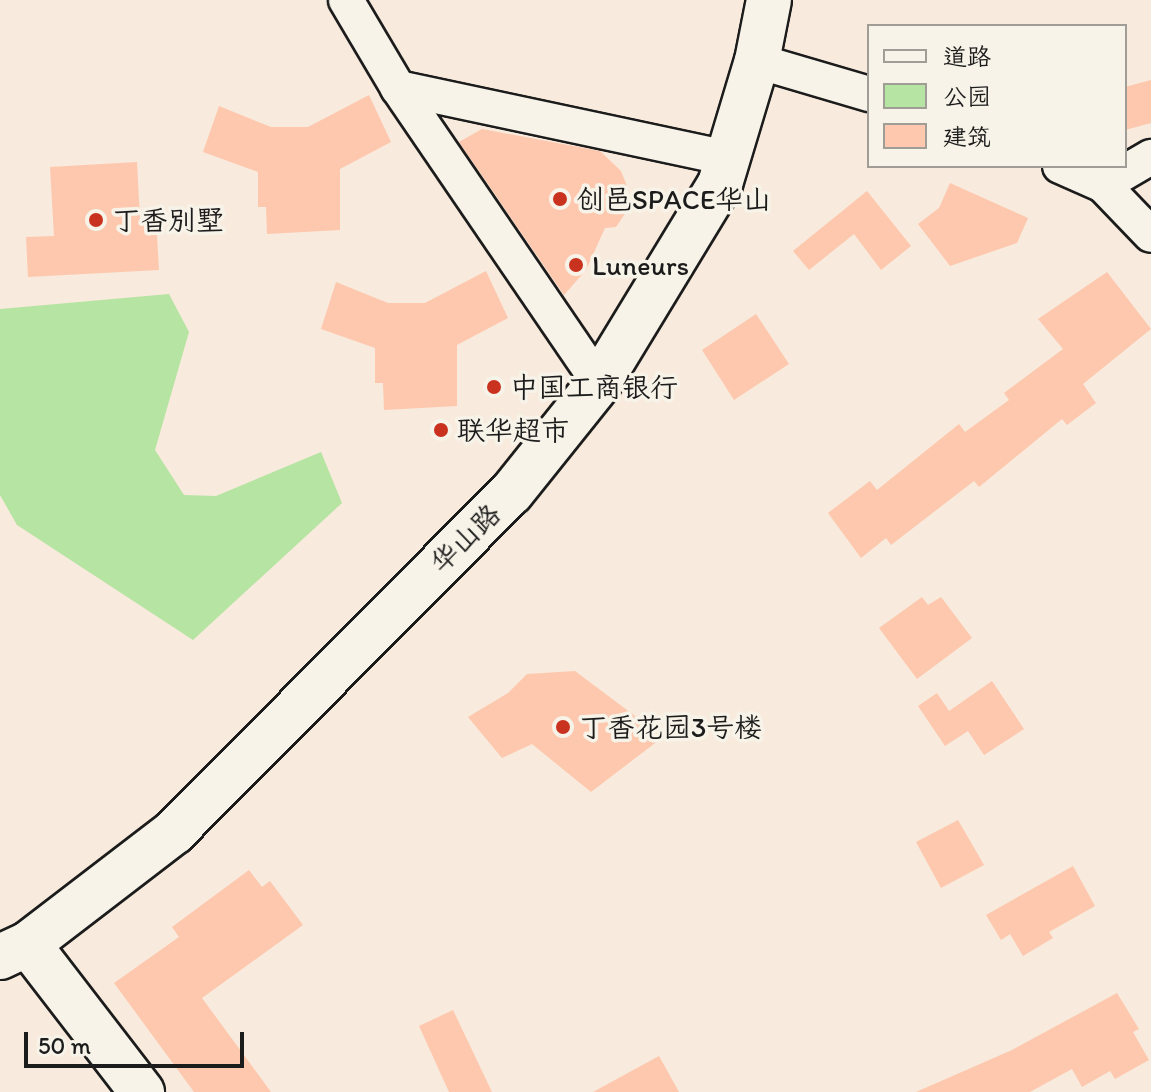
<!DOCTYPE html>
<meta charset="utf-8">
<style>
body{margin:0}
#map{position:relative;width:1151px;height:1092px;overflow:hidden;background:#f8eadc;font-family:Itim,"LXGW WenKai TC",sans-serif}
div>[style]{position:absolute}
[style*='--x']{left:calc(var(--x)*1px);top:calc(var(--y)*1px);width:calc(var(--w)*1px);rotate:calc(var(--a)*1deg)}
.green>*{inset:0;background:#b6e4a2}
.building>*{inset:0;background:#fdc8ae}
.roads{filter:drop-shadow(2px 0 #1c1c1c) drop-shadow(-2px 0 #1c1c1c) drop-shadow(0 2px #1c1c1c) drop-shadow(0 -2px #1c1c1c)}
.minor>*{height:34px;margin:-17px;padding:0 17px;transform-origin:17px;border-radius:17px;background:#f7f3e8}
.tertiary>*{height:44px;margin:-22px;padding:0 22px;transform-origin:22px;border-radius:22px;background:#f7f3e8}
.secondary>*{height:44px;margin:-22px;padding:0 22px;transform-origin:22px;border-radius:22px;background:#f7f3e8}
.dots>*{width:22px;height:22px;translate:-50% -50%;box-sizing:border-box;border:4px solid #f7f3e8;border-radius:50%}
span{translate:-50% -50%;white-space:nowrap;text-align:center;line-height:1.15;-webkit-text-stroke:7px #f7f3e8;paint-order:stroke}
.poi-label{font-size:28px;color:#1c1c1c}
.left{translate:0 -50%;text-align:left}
.street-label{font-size:28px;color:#1c1c1c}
.legend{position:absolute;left:867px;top:24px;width:260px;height:144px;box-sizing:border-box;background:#f7f3e8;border:2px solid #9f9d96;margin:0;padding:10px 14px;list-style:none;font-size:24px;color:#1c1c1c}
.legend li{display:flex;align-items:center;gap:16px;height:40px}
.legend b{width:40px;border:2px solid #9f9d96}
.scale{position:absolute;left:24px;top:1032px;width:220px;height:36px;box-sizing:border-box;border:4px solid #1c1c1c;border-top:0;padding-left:10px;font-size:24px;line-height:28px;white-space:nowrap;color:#1c1c1c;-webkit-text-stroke:6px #f7f3e8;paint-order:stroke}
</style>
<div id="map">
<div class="green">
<i style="clip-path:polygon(169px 294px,189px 332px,155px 450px,184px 495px,216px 496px,321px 452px,342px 503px,193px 640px,17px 525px,0 495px,0 309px)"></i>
</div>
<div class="building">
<i style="clip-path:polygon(1151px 80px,1151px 123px,1125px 130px,1125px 87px)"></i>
<i style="clip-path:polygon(369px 95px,391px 142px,340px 169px,340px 230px,267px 234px,266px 207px,258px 207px,258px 172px,203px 152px,219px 106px,271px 127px,308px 127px)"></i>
<i style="clip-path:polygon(482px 129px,600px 151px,621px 171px,627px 186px,626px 212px,616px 227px,605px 228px,586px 270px,564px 295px,459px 142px)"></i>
<i style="clip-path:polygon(137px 162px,140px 220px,156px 219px,159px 270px,28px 277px,26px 237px,54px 236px,50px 167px)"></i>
<i style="clip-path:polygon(950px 183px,1028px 218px,1017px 243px,950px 266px,918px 224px,939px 208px)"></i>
<i style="clip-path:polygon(867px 191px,911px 246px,881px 270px,854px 234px,809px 270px,793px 251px)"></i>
<i style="clip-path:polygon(486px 271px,508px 318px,457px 345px,457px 406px,384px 410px,383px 383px,375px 383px,375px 348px,321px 329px,336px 282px,388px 303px,425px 303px)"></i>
<i style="clip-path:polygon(1107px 272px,1151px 329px,1083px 384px,1096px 403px,1067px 425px,1062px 419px,979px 487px,974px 481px,891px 545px,886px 538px,861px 558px,828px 513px,870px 481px,877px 490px,959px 424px,965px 432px,1009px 400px,1004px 393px,1063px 349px,1038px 319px)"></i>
<i style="clip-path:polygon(756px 314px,789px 364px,734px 400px,702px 350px)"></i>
<i style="clip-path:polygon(922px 597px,928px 605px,941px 597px,972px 638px,917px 679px,879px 628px)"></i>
<i style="clip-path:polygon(575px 671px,663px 737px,591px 792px,532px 744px,502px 758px,468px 717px,508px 693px,527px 674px)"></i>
<i style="clip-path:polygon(992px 681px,1024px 729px,984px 755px,968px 731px,945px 746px,918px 706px,937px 693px,949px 711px)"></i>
<i style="clip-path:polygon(958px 820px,984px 865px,941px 888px,916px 842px)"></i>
<i style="clip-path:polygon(1073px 866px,1095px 906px,1049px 932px,1053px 938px,1023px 956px,1010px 934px,1001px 940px,986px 915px)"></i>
<i style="clip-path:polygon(249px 870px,262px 887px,270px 881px,303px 925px,202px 998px,271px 1092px,194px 1092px,114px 983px,179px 937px,172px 927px)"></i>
<i style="clip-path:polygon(1117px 993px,1139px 1029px,1133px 1032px,1149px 1060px,1115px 1079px,1110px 1071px,1082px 1087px,1072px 1069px,1030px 1092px,916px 1092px,1012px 1050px)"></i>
<i style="clip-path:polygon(453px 1010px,492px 1092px,449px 1092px,419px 1026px)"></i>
<i style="clip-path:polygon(659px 1056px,679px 1092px,593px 1092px)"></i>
</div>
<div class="roads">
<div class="minor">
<i style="--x:346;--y:0;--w:102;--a:59.4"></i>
<i style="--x:398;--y:88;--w:357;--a:55.7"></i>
<i style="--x:757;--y:61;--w:117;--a:16.4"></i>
<i style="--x:398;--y:88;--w:337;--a:12"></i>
<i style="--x:1060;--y:166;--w:47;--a:23.8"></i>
<i style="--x:1103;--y:185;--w:69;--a:46.2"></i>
<i style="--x:1103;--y:185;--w:56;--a:-30.3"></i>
</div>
<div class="tertiary">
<i style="--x:28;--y:944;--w:187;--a:52.4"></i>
</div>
<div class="secondary">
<i style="--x:0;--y:957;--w:31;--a:-25"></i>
<i style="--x:28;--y:944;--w:184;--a:-37.5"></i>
<i style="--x:174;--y:832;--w:478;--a:-45.2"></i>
<i style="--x:511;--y:493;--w:141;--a:-51.3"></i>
<i style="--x:599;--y:383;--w:233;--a:-58.7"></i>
<i style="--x:720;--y:184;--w:128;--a:-73.3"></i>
<i style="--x:757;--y:61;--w:62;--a:-78.9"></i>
</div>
</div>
<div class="dots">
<i style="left:560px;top:199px;background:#c8321e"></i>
<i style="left:96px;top:220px;background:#c8321e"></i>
<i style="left:576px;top:265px;background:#c8321e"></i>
<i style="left:494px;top:387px;background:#c8321e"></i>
<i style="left:441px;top:430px;background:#c8321e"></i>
<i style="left:563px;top:727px;background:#c8321e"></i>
</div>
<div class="poi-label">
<span class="left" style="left:576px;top:199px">创邑SPACE华山</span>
<span class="left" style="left:112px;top:220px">丁香别墅</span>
<span class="left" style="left:592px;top:265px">Luneurs</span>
<span class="left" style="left:510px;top:387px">中国工商银行</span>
<span class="left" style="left:457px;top:430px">联华超市</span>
<span class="left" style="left:579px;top:727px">丁香花园3号楼</span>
</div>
<div class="street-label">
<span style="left:465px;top:538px;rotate:-44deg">华山路</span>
</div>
<ul class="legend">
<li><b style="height:10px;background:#f7f3e8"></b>道路</li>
<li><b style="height:22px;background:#b6e4a2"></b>公园</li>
<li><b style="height:22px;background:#fdc8ae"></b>建筑</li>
</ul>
<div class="scale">50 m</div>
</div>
